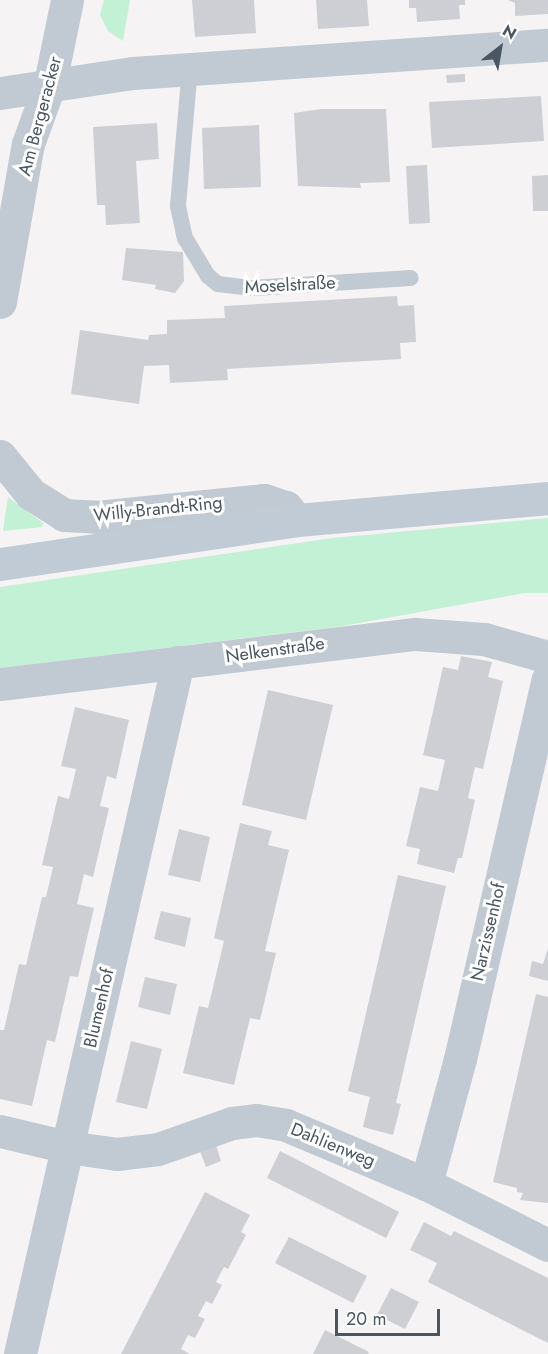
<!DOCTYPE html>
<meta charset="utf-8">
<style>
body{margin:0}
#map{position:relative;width:548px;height:1354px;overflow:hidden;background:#f5f3f3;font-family:Jost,sans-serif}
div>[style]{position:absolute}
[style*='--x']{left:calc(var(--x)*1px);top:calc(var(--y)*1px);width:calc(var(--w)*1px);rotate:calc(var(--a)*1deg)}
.green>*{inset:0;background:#c3f1d5}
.building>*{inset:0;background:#cdcfd5}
.service>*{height:16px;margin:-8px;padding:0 8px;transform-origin:8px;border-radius:8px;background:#c1cad2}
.minor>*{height:33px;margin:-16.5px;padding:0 16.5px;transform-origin:16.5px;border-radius:16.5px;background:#c1cad2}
.secondary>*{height:33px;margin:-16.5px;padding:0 16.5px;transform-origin:16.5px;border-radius:16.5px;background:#c1cbd6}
span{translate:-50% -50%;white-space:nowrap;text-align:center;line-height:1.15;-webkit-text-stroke:6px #fff;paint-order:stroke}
.street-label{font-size:18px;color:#4a5661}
.north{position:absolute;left:470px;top:18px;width:60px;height:60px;-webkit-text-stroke:4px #fff;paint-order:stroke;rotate:31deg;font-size:16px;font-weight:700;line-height:24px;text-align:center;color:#4a5661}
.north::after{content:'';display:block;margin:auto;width:21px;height:27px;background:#4a5661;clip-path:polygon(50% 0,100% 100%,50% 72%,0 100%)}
.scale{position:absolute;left:335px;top:1309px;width:105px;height:27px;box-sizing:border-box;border:3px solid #4a5661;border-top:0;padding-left:8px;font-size:18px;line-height:21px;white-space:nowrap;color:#4a5661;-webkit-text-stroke:4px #fff;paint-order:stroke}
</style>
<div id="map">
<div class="green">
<i style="clip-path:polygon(104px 0,130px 0,123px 41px,108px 31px,100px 15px)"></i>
<i style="clip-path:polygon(8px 497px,43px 523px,42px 527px,3px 531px)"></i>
<i style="clip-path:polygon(548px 518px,548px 593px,525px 593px,337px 627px,0 668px,0 587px,333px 538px)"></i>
</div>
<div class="building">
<i style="clip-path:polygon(192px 0,254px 0,256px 33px,195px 37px)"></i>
<i style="clip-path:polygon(316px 0,367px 0,369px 26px,318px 29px)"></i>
<i style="clip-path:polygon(409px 0,465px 0,465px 5px,459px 5px,460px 19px,417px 22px,416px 8px,409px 8px)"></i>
<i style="clip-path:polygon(508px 0,548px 0,548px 14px,515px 16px,515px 3px)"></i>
<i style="clip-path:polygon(465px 74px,465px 82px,447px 83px,446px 75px)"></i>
<i style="clip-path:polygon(541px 96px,544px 141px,432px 148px,429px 102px)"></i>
<i style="clip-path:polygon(321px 109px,386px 109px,390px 182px,360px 183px,361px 188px,298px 186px,294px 113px)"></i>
<i style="clip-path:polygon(157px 123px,159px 159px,136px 161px,140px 223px,106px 225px,105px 205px,97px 205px,93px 127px)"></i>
<i style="clip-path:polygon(259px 125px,261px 187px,204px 189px,202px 128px)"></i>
<i style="clip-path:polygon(427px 165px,430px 223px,409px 224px,406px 166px)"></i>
<i style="clip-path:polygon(548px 175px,548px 211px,533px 211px,532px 176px)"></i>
<i style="clip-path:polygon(126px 248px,183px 252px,184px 281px,175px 293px,155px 289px,156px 285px,122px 280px)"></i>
<i style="clip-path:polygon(397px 296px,398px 306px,414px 305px,416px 342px,400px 343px,401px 359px,227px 369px,228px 380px,170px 383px,169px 365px,144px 366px,139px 404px,71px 394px,80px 330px,148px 340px,149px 335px,167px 334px,167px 320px,225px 318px,224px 306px)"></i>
<i style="clip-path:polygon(461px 656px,492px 662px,488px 677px,503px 681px,483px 769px,475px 767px,468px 798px,475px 800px,462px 858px,458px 858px,454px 873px,417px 864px,420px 849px,406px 846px,420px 787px,438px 791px,445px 760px,423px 755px,443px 667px,458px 670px)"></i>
<i style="clip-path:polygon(268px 690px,333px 705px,306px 820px,242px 805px)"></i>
<i style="clip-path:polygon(75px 707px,129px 720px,116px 779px,107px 776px,100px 806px,109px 808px,93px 877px,84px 874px,77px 904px,94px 908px,78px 977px,70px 976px,55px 1042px,47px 1040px,32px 1106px,0 1099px,0 1030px,4px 1030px,19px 964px,26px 965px,42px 897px,46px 897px,53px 867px,42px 865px,58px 796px,69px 799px,76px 769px,61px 766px)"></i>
<i style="clip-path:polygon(240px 823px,272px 831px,268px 845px,289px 850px,265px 951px,276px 953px,260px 1020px,250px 1018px,234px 1085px,183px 1073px,199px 1006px,208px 1008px,216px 975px,224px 941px,214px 938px)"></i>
<i style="clip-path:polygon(179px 829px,210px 837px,200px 882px,168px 875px)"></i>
<i style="clip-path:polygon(398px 875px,446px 886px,396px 1103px,401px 1104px,393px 1135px,363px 1127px,370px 1097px,348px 1091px)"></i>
<i style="clip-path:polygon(161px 911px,191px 918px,185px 947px,154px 939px)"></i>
<i style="clip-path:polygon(548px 948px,548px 981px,529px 976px,532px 961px,543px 964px)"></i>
<i style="clip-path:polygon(145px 977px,177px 984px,170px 1015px,138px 1007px)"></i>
<i style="clip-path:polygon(536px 994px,548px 997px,548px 1203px,520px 1200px,523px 1193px,517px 1192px,517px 1188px,493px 1182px)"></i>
<i style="clip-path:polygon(131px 1041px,162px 1049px,147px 1109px,116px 1102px)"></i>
<i style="clip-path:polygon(216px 1145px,221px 1161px,206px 1167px,200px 1151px)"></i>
<i style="clip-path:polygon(280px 1151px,399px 1212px,386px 1238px,267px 1178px)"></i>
<i style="clip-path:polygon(205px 1192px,250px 1215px,241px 1232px,246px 1235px,228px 1269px,224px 1267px,216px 1282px,222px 1285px,212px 1304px,206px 1301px,198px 1316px,205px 1319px,195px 1338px,188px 1335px,181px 1349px,190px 1354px,121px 1354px)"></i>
<i style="clip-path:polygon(424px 1222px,451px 1236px,454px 1231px,548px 1278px,548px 1343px,428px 1282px,437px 1263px,410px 1250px)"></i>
<i style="clip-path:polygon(289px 1237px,367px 1276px,353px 1303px,275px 1263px)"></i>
<i style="clip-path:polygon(391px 1288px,419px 1302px,405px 1329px,377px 1315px)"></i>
<i style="clip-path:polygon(325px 1330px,369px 1352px,368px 1354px,313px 1354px)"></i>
</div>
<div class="service">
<i style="--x:190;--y:68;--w:139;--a:95"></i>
<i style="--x:178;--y:206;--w:33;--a:78"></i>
<i style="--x:185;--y:238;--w:44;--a:58.8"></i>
<i style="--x:208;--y:276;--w:13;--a:39"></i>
<i style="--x:218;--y:284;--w:34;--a:7"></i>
<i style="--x:252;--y:288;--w:159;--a:-3.6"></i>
</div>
<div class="minor">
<i style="--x:0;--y:93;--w:134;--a:-8.6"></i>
<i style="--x:133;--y:73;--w:416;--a:-3.9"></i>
<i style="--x:0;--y:302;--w:160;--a:-80"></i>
<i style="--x:28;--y:144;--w:65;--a:-70.2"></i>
<i style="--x:50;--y:83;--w:85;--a:-78.4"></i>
<i style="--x:0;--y:456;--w:49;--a:50.8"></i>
<i style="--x:31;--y:494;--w:39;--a:32"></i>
<i style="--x:64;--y:515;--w:33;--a:3"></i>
<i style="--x:97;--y:517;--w:168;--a:-5.8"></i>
<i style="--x:264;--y:500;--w:23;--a:18"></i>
<i style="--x:286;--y:507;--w:17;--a:50"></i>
<i style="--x:0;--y:684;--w:418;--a:-6.9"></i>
<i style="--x:415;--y:634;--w:69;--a:4.1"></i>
<i style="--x:484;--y:639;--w:66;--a:15.7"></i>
<i style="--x:0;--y:1131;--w:69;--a:13.4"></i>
<i style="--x:67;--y:1147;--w:50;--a:8"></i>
<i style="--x:117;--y:1154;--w:41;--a:-7"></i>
<i style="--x:158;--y:1149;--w:78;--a:-19.4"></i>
<i style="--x:232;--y:1123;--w:24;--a:-7"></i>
<i style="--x:256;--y:1120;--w:30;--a:9"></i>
<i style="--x:286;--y:1125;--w:152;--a:22.9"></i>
<i style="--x:426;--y:1184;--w:136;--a:26.6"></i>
<i style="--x:426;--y:1184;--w:130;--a:-74.8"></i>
<i style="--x:460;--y:1059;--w:390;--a:-77"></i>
<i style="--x:20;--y:1354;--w:710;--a:-77.14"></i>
</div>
<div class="secondary">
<i style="--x:0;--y:564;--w:300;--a:-8.4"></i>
<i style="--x:297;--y:520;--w:252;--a:-5"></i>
</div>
<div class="street-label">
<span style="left:40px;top:116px;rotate:-75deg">Am Bergeracker</span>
<span style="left:290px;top:285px;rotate:-3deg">Moselstraße</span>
<span style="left:158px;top:509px;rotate:-6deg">Willy-Brandt-Ring</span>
<span style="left:275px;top:650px;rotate:-8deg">Nelkenstraße</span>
<span style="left:488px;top:932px;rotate:-77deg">Narzissenhof</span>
<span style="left:99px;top:1008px;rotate:-77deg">Blumenhof</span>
<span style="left:333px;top:1145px;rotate:22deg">Dahlienweg</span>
</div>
<div class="north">N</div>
<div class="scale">20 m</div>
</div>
